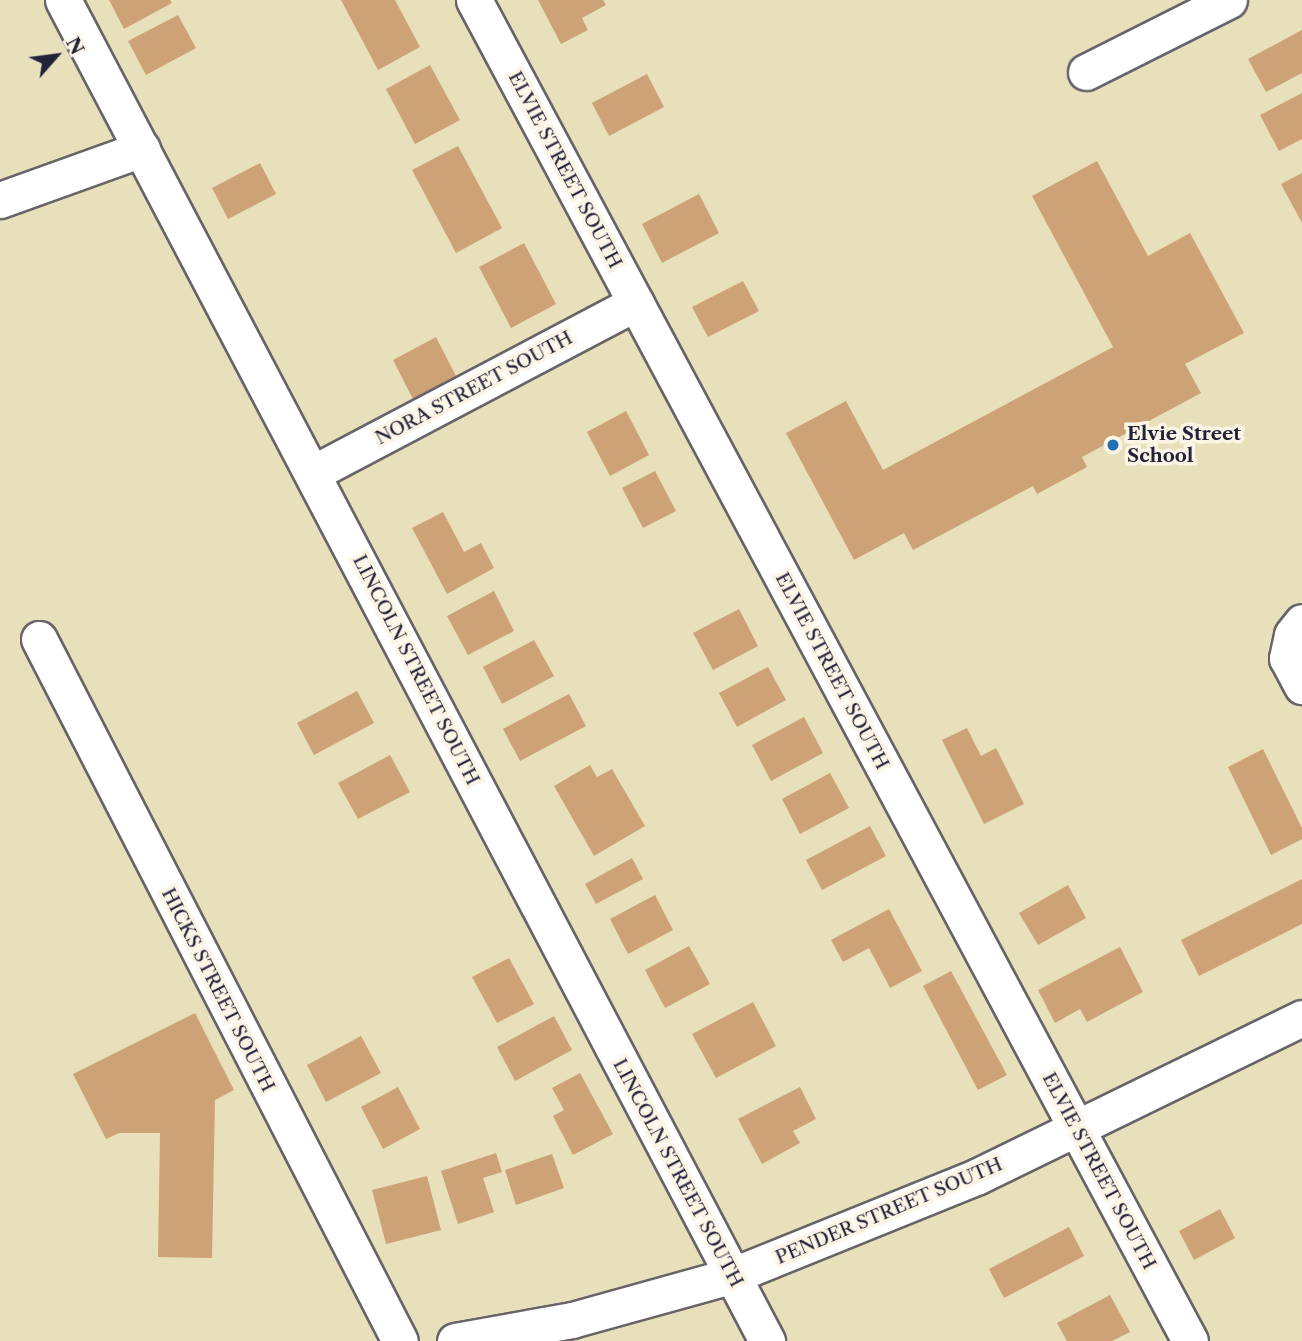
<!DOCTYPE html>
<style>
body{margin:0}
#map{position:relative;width:1302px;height:1341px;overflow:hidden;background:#e8e0bb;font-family:"Libre Caslon Text",serif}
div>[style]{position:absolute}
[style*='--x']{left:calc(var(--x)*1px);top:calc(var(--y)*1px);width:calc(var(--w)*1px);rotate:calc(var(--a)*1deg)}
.building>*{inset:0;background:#cda276}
.roads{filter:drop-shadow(2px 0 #676468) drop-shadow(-2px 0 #676468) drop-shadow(0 2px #676468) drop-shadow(0 -2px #676468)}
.minor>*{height:35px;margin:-17.5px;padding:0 17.5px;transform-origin:17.5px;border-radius:17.5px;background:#fff}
.dots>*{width:19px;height:19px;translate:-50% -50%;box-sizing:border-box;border:4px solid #fcf5e5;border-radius:50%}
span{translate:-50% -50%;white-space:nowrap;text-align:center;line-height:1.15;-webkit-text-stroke:7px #fcf5e5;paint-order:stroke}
.street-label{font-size:19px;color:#22223b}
.poi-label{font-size:19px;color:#22223b;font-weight:700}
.left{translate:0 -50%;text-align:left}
.north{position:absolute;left:21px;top:21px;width:70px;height:70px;-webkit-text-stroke:5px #fcf5e5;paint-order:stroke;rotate:62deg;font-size:19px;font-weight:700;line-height:28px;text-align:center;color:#22223b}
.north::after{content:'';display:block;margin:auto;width:24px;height:32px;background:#22223b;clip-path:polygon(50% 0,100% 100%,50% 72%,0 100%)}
</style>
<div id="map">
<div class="building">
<i style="clip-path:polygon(109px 0,170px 0,172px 3px,124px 29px)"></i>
<i style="clip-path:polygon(341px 0,395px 0,420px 47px,378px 70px)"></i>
<i style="clip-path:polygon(538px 0,603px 0,606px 5px,582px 18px,588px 30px,561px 44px)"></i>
<i style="clip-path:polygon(178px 15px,196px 48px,146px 75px,128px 41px)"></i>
<i style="clip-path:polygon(1302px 30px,1302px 73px,1266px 92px,1248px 59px)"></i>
<i style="clip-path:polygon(430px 65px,460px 120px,415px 144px,386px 89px)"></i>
<i style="clip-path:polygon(647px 74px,664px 107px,609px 136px,592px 103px)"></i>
<i style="clip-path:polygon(1302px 93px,1302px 139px,1279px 151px,1260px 115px)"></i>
<i style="clip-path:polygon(458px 146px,502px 228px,456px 253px,412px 170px)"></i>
<i style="clip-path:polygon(1097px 161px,1148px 256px,1190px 233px,1244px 333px,1185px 364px,1201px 393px,1082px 457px,1087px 467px,1037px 494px,1033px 486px,913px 550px,904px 533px,854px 560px,786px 433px,846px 401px,883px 470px,1113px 347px,1032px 196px)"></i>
<i style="clip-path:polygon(260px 163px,276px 194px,228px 219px,212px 188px)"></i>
<i style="clip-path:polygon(1302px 173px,1302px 223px,1281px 184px)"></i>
<i style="clip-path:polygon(699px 194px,719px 233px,662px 263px,642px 224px)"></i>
<i style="clip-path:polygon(524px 243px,556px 304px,511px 328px,479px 267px)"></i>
<i style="clip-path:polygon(743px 281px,759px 311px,708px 337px,692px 307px)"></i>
<i style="clip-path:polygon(436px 337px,458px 380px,415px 403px,393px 360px)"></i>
<i style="clip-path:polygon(626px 411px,649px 455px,610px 476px,587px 432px)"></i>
<i style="clip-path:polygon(655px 471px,676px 511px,643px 528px,622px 488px)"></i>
<i style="clip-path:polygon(443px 512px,464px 552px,481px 543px,494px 568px,447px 594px,412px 528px)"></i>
<i style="clip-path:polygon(494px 591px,514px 631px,468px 655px,447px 616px)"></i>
<i style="clip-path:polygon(739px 609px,758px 646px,713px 670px,693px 633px)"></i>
<i style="clip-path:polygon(534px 640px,554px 676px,502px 704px,483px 667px)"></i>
<i style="clip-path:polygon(768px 667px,786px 700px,737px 727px,719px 693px)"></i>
<i style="clip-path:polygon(357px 691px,374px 723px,314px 755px,297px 723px)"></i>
<i style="clip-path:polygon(569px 694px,586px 726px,520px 761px,503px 729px)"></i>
<i style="clip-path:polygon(804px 717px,823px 753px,771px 781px,752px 745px)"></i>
<i style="clip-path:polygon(967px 728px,981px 756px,996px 748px,1024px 804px,984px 824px,942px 740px)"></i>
<i style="clip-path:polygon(1263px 749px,1302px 828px,1302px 839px,1271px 855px,1228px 767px)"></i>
<i style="clip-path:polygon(390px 755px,410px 792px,358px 819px,338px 783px)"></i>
<i style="clip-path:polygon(590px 765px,597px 777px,612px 769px,645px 826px,594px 856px,554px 786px)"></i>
<i style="clip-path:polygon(830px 773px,849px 808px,800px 834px,782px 799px)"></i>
<i style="clip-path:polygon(870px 826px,886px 856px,822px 890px,806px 860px)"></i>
<i style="clip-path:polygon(632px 858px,643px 879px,596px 904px,585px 884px)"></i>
<i style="clip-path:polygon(1302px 879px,1302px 924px,1199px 976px,1181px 940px)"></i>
<i style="clip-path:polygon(1068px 885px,1086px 918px,1038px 945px,1019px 913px)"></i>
<i style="clip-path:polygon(655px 895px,673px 930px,628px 954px,610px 919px)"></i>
<i style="clip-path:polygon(889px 909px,922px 971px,890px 988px,869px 948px,843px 962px,831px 940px)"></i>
<i style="clip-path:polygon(689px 946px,710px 984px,665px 1008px,645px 970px)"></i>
<i style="clip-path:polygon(1120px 947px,1143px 992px,1087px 1022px,1080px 1009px,1055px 1023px,1038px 990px)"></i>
<i style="clip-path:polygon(509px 958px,534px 1004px,497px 1023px,472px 977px)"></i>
<i style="clip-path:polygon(951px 971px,1007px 1075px,978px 1090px,923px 986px)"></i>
<i style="clip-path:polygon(753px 1002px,776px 1046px,716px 1078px,692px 1034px)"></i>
<i style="clip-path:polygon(195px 1013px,234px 1090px,215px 1100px,212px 1258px,158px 1257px,160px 1133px,119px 1133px,106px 1139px,73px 1074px)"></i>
<i style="clip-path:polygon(554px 1016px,572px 1050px,515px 1081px,497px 1047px)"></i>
<i style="clip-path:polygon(361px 1036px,381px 1073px,326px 1102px,307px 1065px)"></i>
<i style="clip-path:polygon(580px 1073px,613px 1134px,573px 1155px,553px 1116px,564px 1110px,552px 1088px)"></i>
<i style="clip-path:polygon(398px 1087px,420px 1129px,383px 1149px,361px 1107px)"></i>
<i style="clip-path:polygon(800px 1087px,816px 1119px,793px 1131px,800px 1143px,762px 1164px,738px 1119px)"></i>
<i style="clip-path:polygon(496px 1153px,502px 1172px,483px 1178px,494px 1212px,458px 1224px,441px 1171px)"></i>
<i style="clip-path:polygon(552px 1154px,564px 1188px,516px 1205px,505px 1170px)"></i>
<i style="clip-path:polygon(427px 1176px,441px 1230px,386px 1244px,372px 1190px)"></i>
<i style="clip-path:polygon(1220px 1209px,1235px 1238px,1194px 1260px,1179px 1231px)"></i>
<i style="clip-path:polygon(1069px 1227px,1084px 1256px,1004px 1298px,989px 1269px)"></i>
<i style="clip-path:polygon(1110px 1295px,1130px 1332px,1112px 1341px,1067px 1341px,1057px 1323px)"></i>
</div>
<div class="roads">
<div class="minor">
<i style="--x:63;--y:0;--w:1515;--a:62.3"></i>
<i style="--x:474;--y:0;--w:1520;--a:61.9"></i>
<i style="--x:1086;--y:72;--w:160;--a:-26.7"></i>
<i style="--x:0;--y:200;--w:151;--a:-19.8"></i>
<i style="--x:313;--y:473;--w:365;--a:-27.8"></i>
<i style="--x:1302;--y:622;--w:16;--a:128"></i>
<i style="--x:1292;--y:635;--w:24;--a:102"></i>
<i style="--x:1287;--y:658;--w:32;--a:62"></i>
<i style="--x:39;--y:639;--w:789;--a:62.79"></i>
<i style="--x:455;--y:1341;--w:119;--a:-10.2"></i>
<i style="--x:572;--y:1320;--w:165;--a:-15.5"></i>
<i style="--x:731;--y:1276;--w:266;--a:-22"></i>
<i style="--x:978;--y:1176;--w:360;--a:-26"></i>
</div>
</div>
<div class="dots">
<i style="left:1113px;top:445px;background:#1f6fb2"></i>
</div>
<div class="street-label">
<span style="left:565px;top:170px;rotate:62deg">ELVIE STREET SOUTH</span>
<span style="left:474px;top:388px;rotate:-28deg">NORA STREET SOUTH</span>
<span style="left:416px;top:670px;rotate:63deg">LINCOLN STREET SOUTH</span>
<span style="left:832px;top:671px;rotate:62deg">ELVIE STREET SOUTH</span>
<span style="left:218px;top:990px;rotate:63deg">HICKS STREET SOUTH</span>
<span style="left:1099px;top:1171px;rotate:62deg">ELVIE STREET SOUTH</span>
<span style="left:678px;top:1173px;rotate:62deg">LINCOLN STREET SOUTH</span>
<span style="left:889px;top:1211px;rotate:-23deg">PENDER STREET SOUTH</span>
</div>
<div class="poi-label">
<span class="left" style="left:1127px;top:445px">Elvie Street<br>School</span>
</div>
<div class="north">N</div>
</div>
